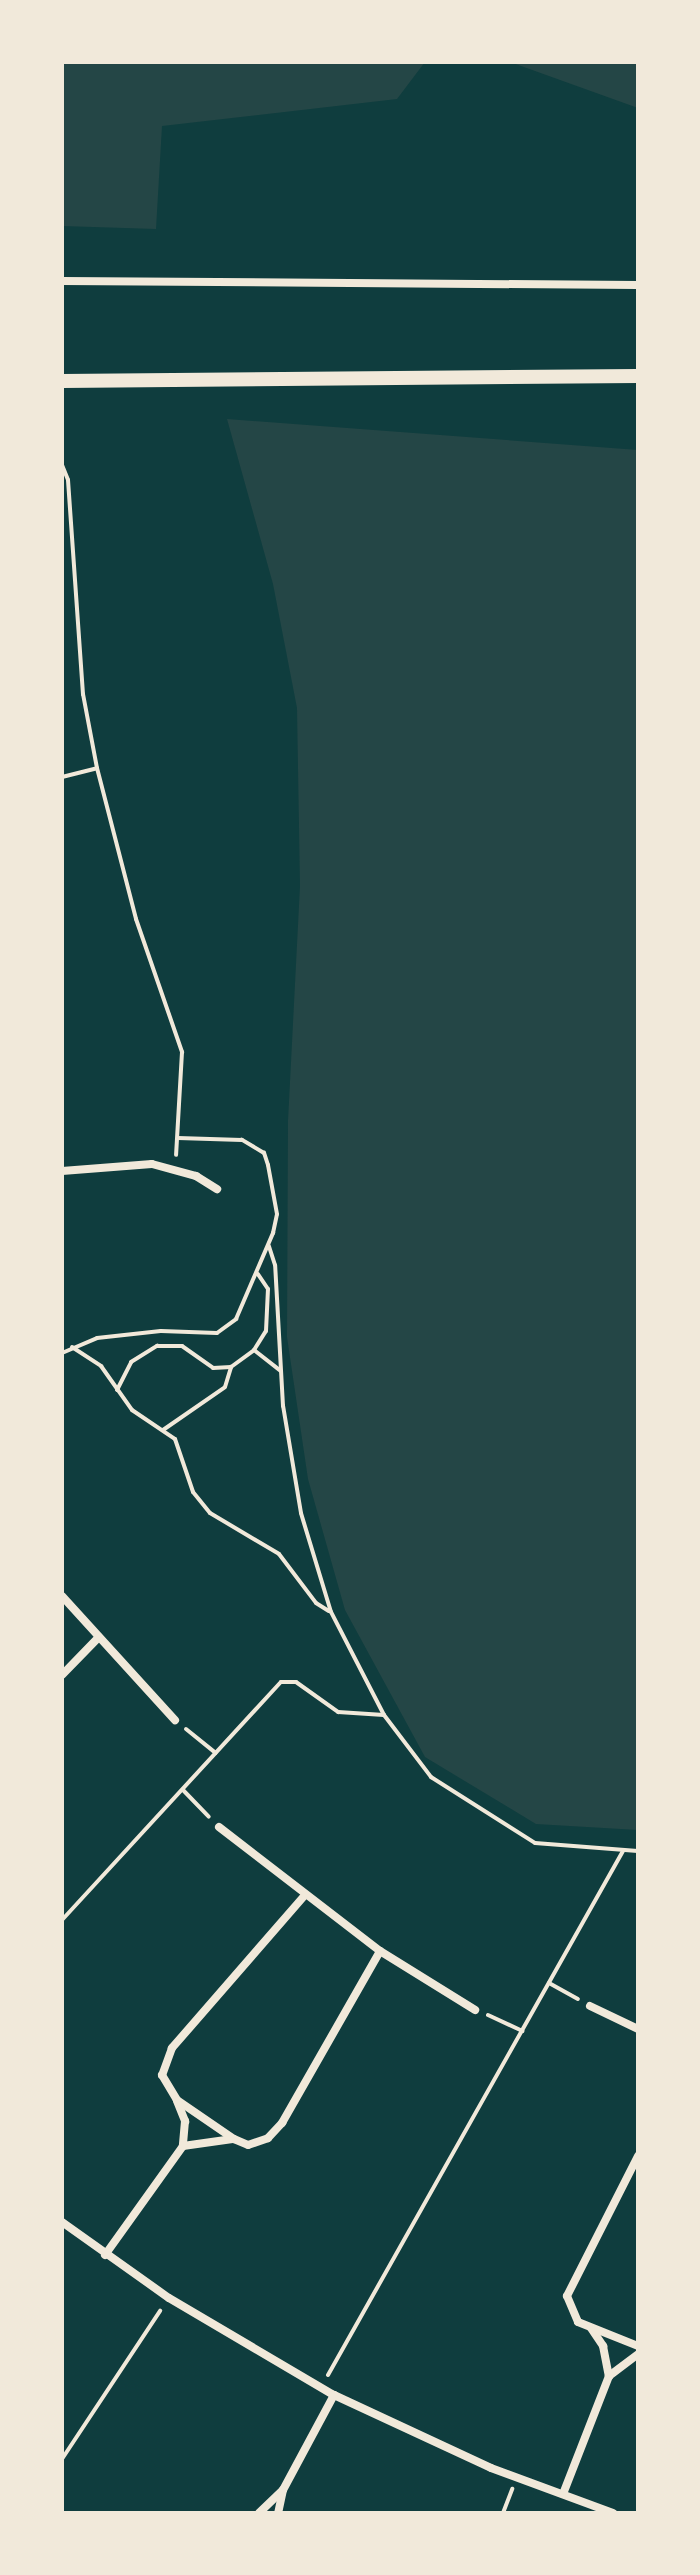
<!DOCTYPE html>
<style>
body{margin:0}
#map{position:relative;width:700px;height:2575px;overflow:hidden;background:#0f3d3e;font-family:Poppins,sans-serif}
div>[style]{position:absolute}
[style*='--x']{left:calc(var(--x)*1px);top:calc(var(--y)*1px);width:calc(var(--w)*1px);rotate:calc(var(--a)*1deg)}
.green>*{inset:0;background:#244646}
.path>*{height:4px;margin:-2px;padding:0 2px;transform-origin:2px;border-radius:2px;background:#f1e9da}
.minor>*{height:8px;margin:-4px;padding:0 4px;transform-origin:4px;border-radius:4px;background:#f1e9da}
.tertiary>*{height:14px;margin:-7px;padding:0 7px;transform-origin:7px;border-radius:7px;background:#f1e9da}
span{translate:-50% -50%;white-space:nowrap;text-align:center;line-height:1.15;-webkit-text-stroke:6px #f1e9da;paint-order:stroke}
.frame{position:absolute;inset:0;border:64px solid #f1e9da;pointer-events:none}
</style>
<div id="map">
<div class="green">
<i style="clip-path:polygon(62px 62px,425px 62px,397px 99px,162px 126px,156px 229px,62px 226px)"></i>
<i style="clip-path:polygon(510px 62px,638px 62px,638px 108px)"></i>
<i style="clip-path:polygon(227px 419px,638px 450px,638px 1830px,536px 1824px,425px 1757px,345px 1610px,308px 1479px,287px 1337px,288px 1121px,300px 886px,297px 708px,273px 584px)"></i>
</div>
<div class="path">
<i style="--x:62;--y:465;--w:16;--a:68"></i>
<i style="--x:68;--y:480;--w:215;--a:86"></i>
<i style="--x:83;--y:694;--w:75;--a:79.3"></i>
<i style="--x:97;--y:768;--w:156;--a:75.5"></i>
<i style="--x:136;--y:919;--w:141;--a:70.9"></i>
<i style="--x:182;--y:1052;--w:103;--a:93.3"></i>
<i style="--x:62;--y:777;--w:36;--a:-14"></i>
<i style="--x:72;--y:1347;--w:35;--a:33"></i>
<i style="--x:101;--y:1366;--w:54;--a:54.8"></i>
<i style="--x:132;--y:1410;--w:52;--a:34"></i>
<i style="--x:175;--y:1439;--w:56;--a:71.2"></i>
<i style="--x:193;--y:1492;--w:27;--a:51"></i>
<i style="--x:210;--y:1513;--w:80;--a:30.7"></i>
<i style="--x:279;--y:1554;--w:61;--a:52.9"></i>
<i style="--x:316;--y:1603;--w:15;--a:32"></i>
<i style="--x:254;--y:1350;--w:33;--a:38"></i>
<i style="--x:62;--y:1353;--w:38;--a:-23"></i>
<i style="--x:97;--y:1338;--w:64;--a:-6.2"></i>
<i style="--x:161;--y:1331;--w:56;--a:2"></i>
<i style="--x:217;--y:1333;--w:24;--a:-36"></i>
<i style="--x:236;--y:1319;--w:94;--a:-66.7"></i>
<i style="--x:273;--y:1233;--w:19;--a:-78"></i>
<i style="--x:277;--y:1214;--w:50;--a:-100.4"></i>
<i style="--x:268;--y:1165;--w:13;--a:-108"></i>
<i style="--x:264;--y:1153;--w:26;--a:-149"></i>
<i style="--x:242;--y:1140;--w:64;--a:-178.2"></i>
<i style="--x:117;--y:1390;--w:31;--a:-63"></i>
<i style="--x:131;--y:1362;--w:31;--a:-32"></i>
<i style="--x:157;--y:1346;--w:25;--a:0"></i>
<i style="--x:182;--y:1346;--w:38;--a:35"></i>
<i style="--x:213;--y:1368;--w:18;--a:-3"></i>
<i style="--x:163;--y:1430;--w:75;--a:-34.7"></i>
<i style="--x:225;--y:1387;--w:21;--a:-73"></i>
<i style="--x:231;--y:1367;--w:29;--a:-36"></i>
<i style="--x:254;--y:1350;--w:22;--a:-58"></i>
<i style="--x:266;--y:1331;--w:42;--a:-87.3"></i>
<i style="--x:268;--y:1289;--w:18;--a:-124"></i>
<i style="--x:384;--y:1715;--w:78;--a:52.8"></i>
<i style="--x:431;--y:1777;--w:123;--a:32.4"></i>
<i style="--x:535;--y:1843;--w:103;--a:4.4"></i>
<i style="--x:186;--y:1729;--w:38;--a:39"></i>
<i style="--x:183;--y:1790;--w:37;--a:46"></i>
<i style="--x:62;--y:1920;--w:323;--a:-47.4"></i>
<i style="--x:281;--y:1682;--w:15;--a:0"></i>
<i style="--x:296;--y:1682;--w:52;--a:35.5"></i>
<i style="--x:338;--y:1712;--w:46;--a:3.7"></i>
<i style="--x:384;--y:1715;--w:116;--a:-117.2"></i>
<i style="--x:331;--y:1612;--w:103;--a:-106.9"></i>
<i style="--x:301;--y:1513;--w:109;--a:-99.5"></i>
<i style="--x:283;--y:1406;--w:141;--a:-93.2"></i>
<i style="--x:275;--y:1265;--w:20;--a:-108"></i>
<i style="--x:549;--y:1983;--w:33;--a:29"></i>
<i style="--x:488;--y:2015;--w:38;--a:25"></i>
<i style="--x:328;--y:2375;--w:601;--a:-60.62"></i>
<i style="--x:62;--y:2459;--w:178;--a:-56.5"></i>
<i style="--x:503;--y:2513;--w:26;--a:-69"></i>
</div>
<div class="minor">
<i style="--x:62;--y:281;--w:576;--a:0.4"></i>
<i style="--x:62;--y:1171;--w:90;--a:-4.4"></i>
<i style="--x:152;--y:1164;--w:46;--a:15.3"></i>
<i style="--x:196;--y:1176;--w:25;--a:32"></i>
<i style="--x:62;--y:1596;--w:168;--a:47.7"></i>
<i style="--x:62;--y:1675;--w:50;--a:-45.8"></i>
<i style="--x:219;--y:1827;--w:203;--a:37.6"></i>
<i style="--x:380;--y:1951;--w:112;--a:31.8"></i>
<i style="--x:305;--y:1895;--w:203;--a:131"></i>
<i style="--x:172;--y:2048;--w:29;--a:110"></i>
<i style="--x:162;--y:2075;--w:29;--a:59"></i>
<i style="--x:177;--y:2100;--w:69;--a:34.4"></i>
<i style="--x:234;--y:2139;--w:15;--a:23"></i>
<i style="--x:248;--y:2145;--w:21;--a:-19"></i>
<i style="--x:268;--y:2138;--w:21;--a:-47"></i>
<i style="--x:282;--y:2123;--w:198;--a:-60.3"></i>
<i style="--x:590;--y:2006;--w:53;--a:25.6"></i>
<i style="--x:177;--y:2101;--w:22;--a:68"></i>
<i style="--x:185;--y:2121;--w:25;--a:95"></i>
<i style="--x:183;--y:2146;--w:50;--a:-8"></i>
<i style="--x:638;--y:2156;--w:157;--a:116.9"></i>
<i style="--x:567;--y:2296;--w:28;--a:67"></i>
<i style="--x:578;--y:2322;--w:65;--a:21.8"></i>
<i style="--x:62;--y:2222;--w:131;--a:35.4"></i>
<i style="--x:169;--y:2298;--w:191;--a:30.5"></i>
<i style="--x:334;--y:2395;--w:173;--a:24.9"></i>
<i style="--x:491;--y:2468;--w:130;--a:20.2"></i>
<i style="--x:105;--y:2255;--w:134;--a:-54.4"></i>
<i style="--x:591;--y:2328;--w:22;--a:56"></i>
<i style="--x:603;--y:2346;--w:31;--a:79"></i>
<i style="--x:609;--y:2376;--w:36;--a:-37"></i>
<i style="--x:283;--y:2490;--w:108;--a:-61.8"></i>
<i style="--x:563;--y:2494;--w:127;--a:-68.7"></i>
<i style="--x:259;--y:2513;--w:33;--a:-44"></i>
<i style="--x:283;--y:2490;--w:24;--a:102"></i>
</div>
<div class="tertiary">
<i style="--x:62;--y:381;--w:576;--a:-0.5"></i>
</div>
<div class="frame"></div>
</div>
